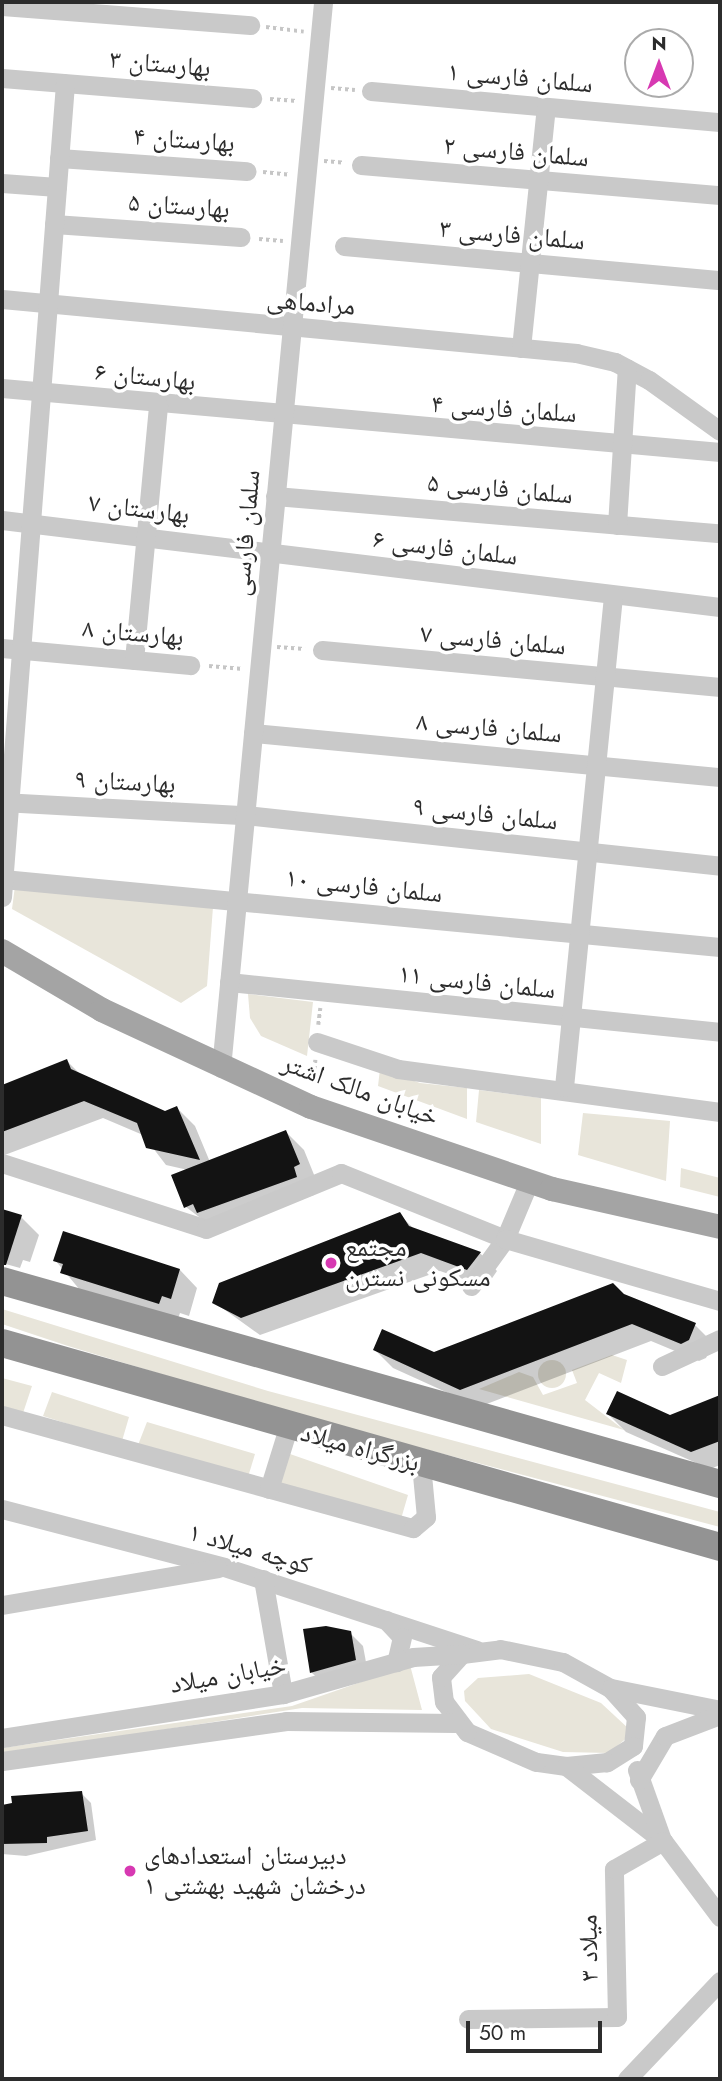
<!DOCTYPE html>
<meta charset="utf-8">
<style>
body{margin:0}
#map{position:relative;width:722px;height:2081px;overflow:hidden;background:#fff;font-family:Jost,"Noto Naskh Arabic",sans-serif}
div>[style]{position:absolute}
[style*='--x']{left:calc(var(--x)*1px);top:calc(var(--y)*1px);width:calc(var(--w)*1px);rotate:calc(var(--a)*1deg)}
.green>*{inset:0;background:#e8e5da}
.round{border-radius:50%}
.shadow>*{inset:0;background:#0003}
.building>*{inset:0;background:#131313}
.path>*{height:3.5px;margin-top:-1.75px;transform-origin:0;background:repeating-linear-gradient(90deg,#c6c6c6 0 3.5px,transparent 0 7px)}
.minor>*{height:19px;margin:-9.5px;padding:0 9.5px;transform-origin:9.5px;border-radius:9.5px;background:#c9c9c9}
.major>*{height:24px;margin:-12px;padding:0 12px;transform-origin:12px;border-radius:12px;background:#a4a4a4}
.highway>*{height:28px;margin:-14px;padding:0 14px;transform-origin:14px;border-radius:14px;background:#939393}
.dots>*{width:19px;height:19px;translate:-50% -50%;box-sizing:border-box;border:4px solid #fff;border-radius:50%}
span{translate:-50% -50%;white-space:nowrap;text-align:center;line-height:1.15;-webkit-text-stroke:7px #fff;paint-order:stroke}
.street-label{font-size:26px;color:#2c2c2c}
.poi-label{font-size:26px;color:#2c2c2c}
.left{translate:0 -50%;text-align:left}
.frame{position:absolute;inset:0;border:4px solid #2c2c2c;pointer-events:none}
.north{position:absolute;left:624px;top:28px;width:70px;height:70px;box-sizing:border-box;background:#fff;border:2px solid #ababab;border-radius:50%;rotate:0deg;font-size:19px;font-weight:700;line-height:28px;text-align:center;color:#2c2c2c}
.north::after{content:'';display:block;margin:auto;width:24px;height:32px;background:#d739b2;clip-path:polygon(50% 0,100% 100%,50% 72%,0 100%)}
.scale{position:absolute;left:466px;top:2021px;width:136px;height:32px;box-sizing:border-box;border:4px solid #2c2c2c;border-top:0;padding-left:9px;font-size:21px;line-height:24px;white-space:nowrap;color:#2c2c2c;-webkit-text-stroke:5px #fff;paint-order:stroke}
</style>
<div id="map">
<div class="green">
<i style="clip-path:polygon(15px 886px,213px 907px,207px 986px,181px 1003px,12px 909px)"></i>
<i style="clip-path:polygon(248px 994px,313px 1002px,307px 1056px,261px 1036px,250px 1018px)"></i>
<i style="clip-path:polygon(380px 1069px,420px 1083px,467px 1088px,467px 1119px,378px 1086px)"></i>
<i style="clip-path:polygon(479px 1090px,541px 1098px,541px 1144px,476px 1122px)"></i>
<i style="clip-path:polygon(583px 1113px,670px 1121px,666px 1181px,578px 1155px)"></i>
<i style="clip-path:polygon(681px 1168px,720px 1178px,720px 1197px,680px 1187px)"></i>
<i style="clip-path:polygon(2px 1309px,268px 1391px,720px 1512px,720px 1527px,303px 1417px,68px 1346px,2px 1324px)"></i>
<i style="clip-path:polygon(612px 1355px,627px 1360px,621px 1383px,599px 1373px,585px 1400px,624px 1430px,479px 1389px,519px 1372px,533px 1377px,543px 1395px,577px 1383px,572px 1370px)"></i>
<i class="round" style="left:538px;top:1360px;width:28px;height:28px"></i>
<i style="clip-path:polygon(2px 1378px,32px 1386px,23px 1413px,2px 1407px)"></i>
<i style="clip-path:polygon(52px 1392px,129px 1417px,122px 1441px,43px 1416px)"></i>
<i style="clip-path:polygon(147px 1422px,255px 1454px,248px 1477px,138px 1445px)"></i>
<i style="clip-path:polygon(290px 1454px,408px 1495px,401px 1519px,279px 1483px)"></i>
<i style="clip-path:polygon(410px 1665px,422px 1710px,302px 1708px,2px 1755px,2px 1748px,292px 1706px)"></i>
<i style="clip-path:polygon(529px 1674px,601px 1703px,629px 1729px,629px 1736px,609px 1753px,563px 1752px,491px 1729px,465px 1701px,464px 1691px,478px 1678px)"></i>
</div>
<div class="shadow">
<i style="clip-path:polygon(67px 1061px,81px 1075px,165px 1113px,177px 1108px,195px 1126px,210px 1162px,286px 1132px,304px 1150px,317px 1182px,310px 1185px,314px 1195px,216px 1230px,186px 1207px,188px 1170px,166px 1165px,143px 1135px,103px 1118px,2px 1156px,2px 1087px)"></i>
<i style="clip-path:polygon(2px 1211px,21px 1217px,39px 1235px,30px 1262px,23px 1260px,20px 1268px,2px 1263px)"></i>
<i style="clip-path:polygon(399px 1214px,415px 1230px,480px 1253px,497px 1271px,486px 1287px,440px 1271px,260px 1335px,214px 1302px)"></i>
<i style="clip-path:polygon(55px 1260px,180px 1270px,197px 1288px,189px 1316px,180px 1313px,177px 1321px,80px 1290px)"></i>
<i style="clip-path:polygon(623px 1296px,695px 1325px,713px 1343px,706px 1358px,699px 1361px,651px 1341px,479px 1407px,393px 1368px,375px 1350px,434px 1354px)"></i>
<i style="clip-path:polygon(720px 1397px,720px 1465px,710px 1469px,626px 1432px,608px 1414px,670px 1417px)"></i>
<i style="clip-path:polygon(305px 1631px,350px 1633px,363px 1646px,368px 1673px,325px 1685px,312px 1673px)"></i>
<i style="clip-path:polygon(81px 1793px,91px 1803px,96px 1840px,26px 1856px,2px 1854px,2px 1806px)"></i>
</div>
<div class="building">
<i style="clip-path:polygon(67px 1059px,71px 1069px,165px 1111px,177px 1106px,200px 1160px,146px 1148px,137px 1123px,84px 1101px,2px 1132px,2px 1085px)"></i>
<i style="clip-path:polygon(286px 1130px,300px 1164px,294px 1167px,297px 1177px,197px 1213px,193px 1204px,184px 1208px,171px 1175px)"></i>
<i style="clip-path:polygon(2px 1209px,22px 1215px,6px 1265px,2px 1265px)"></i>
<i style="clip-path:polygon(400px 1212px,409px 1226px,481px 1252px,467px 1270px,421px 1253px,241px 1318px,212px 1303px,219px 1283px)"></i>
<i style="clip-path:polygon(63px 1231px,180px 1269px,171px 1299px,162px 1296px,159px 1304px,60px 1273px,63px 1264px,53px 1261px)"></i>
<i style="clip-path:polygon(613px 1283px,624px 1294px,696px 1323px,689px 1340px,681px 1344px,632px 1324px,460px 1390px,373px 1350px,382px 1329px,434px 1352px)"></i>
<i style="clip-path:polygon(617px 1391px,670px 1415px,720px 1395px,720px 1441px,691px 1452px,606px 1414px)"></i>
<i style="clip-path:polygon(326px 1626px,351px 1631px,356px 1660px,310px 1673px,303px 1629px)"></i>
<i style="clip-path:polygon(82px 1791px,88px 1831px,47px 1837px,47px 1843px,2px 1844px,2px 1805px,12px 1803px,11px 1796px)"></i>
</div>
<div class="path">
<i style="--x:266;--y:27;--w:38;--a:7"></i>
<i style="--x:331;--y:88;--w:24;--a:5"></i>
<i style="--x:270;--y:99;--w:27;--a:4"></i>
<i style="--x:324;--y:161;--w:21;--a:5"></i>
<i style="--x:263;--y:172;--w:27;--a:6"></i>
<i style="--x:259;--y:239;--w:24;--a:5"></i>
<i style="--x:277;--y:647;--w:28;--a:4"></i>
<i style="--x:209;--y:666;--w:34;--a:5"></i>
<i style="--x:318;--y:1025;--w:17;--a:-83"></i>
<i style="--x:313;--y:1084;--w:24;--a:-85"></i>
</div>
<div class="minor">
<i style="--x:2;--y:6;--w:249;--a:4.4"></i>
<i style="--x:2;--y:78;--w:251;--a:4.6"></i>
<i style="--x:371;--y:91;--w:350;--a:5.1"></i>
<i style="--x:59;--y:158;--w:188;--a:4"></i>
<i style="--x:361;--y:165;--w:360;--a:4.8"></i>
<i style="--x:2;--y:183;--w:55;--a:4.2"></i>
<i style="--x:54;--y:224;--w:187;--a:4"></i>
<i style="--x:344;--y:246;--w:378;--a:5.2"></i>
<i style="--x:2;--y:299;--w:577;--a:5.37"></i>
<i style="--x:576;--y:353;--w:40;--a:13"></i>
<i style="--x:615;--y:362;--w:38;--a:28"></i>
<i style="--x:649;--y:380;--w:87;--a:35.7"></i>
<i style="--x:521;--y:348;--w:242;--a:-84.1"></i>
<i style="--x:2;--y:388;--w:721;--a:5.09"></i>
<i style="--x:275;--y:496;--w:447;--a:4.8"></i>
<i style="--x:2;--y:520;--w:723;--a:6.91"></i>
<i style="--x:617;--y:525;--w:157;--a:-86.4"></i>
<i style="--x:2;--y:648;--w:189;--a:5.2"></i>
<i style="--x:322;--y:650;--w:400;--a:5.3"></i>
<i style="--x:134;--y:660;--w:256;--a:-84.6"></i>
<i style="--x:253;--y:733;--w:469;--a:5.4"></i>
<i style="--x:2;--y:802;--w:243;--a:3.1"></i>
<i style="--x:245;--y:815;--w:478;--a:6.1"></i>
<i style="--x:3;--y:879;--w:720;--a:5.42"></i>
<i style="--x:2;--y:897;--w:816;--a:-85.57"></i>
<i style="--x:229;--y:982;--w:494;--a:5.8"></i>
<i style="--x:317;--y:1042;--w:85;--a:18.4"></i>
<i style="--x:398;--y:1069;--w:325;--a:7.6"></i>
<i style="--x:221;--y:1068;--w:1071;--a:-84.53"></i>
<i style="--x:564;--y:1087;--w:493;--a:-84.3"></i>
<i style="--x:2;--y:1163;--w:214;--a:17.9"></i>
<i style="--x:206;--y:1229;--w:146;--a:-22.5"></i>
<i style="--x:341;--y:1173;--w:177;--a:21.9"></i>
<i style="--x:505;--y:1239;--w:62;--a:-67.2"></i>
<i style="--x:471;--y:1286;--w:58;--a:-54.1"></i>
<i style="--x:505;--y:1239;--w:224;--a:16.1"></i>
<i style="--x:662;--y:1366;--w:64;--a:-25"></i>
<i style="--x:2;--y:1415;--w:426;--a:15.4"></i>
<i style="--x:413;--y:1528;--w:17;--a:-40"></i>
<i style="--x:426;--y:1517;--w:53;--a:-95.4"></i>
<i style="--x:269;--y:1489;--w:64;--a:-72.7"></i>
<i style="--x:2;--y:1509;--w:229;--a:14.6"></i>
<i style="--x:224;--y:1567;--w:266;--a:18.2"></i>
<i style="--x:263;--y:1579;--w:117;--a:80.1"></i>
<i style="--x:2;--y:1605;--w:219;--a:-9.7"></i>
<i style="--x:386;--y:1620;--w:23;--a:47"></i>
<i style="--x:402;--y:1637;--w:26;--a:103"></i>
<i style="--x:500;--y:1649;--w:64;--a:11.7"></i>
<i style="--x:563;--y:1662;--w:54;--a:29"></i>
<i style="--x:610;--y:1688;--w:39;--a:48"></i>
<i style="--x:636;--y:1717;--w:29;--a:96"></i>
<i style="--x:633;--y:1746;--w:31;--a:148"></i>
<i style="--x:607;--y:1762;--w:41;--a:174.4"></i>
<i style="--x:566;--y:1766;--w:30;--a:-172"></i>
<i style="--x:536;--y:1762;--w:75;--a:-156.5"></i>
<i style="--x:467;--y:1732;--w:38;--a:-127"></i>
<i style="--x:444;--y:1702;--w:25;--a:-97"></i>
<i style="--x:441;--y:1677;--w:31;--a:-48"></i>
<i style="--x:462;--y:1654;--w:38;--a:-7"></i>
<i style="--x:611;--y:1688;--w:111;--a:11.4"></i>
<i style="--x:2;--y:1738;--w:284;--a:-8.9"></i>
<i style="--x:283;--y:1694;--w:135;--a:-15.9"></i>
<i style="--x:413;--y:1657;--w:49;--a:-3.5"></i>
<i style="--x:2;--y:1761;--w:287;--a:-8"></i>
<i style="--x:286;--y:1721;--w:169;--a:0.7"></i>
<i style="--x:566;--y:1766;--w:123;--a:37.7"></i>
<i style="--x:663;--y:1841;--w:95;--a:53.1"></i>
<i style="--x:637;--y:1770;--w:74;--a:70.3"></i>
<i style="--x:639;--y:1780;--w:51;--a:-59.4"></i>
<i style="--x:665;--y:1736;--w:59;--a:-20.9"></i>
<i style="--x:468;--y:2019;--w:149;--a:-0.8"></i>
<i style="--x:617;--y:2017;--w:148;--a:-91.2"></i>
<i style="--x:614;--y:1869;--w:56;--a:-29.7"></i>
<i style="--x:627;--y:2079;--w:135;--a:-46.5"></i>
</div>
<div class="major">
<i style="--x:2;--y:951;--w:116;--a:30.5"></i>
<i style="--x:102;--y:1010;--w:230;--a:24.9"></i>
<i style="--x:311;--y:1107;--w:255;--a:18.8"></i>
<i style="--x:552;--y:1189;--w:172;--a:12.7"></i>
</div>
<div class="highway">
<i style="--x:2;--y:1281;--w:746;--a:15.79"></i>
<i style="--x:2;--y:1343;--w:746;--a:15.86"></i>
</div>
<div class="dots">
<i style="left:331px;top:1263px;background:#d739b2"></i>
<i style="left:130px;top:1871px;background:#d739b2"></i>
</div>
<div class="street-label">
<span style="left:160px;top:64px;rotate:5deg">بهارستان ۳</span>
<span style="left:520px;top:78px;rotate:5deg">سلمان فارسی ۱</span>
<span style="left:184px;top:140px;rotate:4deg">بهارستان ۴</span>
<span style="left:516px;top:152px;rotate:5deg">سلمان فارسی ۲</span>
<span style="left:179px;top:206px;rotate:4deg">بهارستان ۵</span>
<span style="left:512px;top:235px;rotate:5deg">سلمان فارسی ۳</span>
<span style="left:311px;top:303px;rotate:5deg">مرادماهی</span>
<span style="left:145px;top:377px;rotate:6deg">بهارستان ۶</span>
<span style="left:504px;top:409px;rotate:4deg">سلمان فارسی ۴</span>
<span style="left:500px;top:489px;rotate:5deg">سلمان فارسی ۵</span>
<span style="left:139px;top:509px;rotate:7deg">بهارستان ۷</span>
<span style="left:246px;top:533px;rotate:-85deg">سلمان فارسی</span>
<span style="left:445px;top:548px;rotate:7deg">سلمان فارسی ۶</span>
<span style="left:133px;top:633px;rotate:5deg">بهارستان ۸</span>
<span style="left:493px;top:640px;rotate:5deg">سلمان فارسی ۷</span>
<span style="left:489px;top:728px;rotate:5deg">سلمان فارسی ۸</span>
<span style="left:125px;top:782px;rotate:3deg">بهارستان ۹</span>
<span style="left:485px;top:814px;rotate:6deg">سلمان فارسی ۹</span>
<span style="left:364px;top:886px;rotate:6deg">سلمان فارسی ۱۰</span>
<span style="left:477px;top:982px;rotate:6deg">سلمان فارسی ۱۱</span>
<span style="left:360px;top:1090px;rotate:20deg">خیابان مالک اشتر</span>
<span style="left:360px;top:1448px;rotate:15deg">بزرگراه میلاد</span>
<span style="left:250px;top:1549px;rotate:16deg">کوچه میلاد ۱</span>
<span style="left:228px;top:1675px;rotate:-10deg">خیابان میلاد</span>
<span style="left:589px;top:1948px;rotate:-91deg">میلاد ۳</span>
</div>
<div class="poi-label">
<span class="left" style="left:345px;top:1263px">مجتمع<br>مسکونی نسترن</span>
<span class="left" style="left:144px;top:1871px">دبیرستان استعدادهای<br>درخشان شهید بهشتی ۱</span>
</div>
<div class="frame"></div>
<div class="north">N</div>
<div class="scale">50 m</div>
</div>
